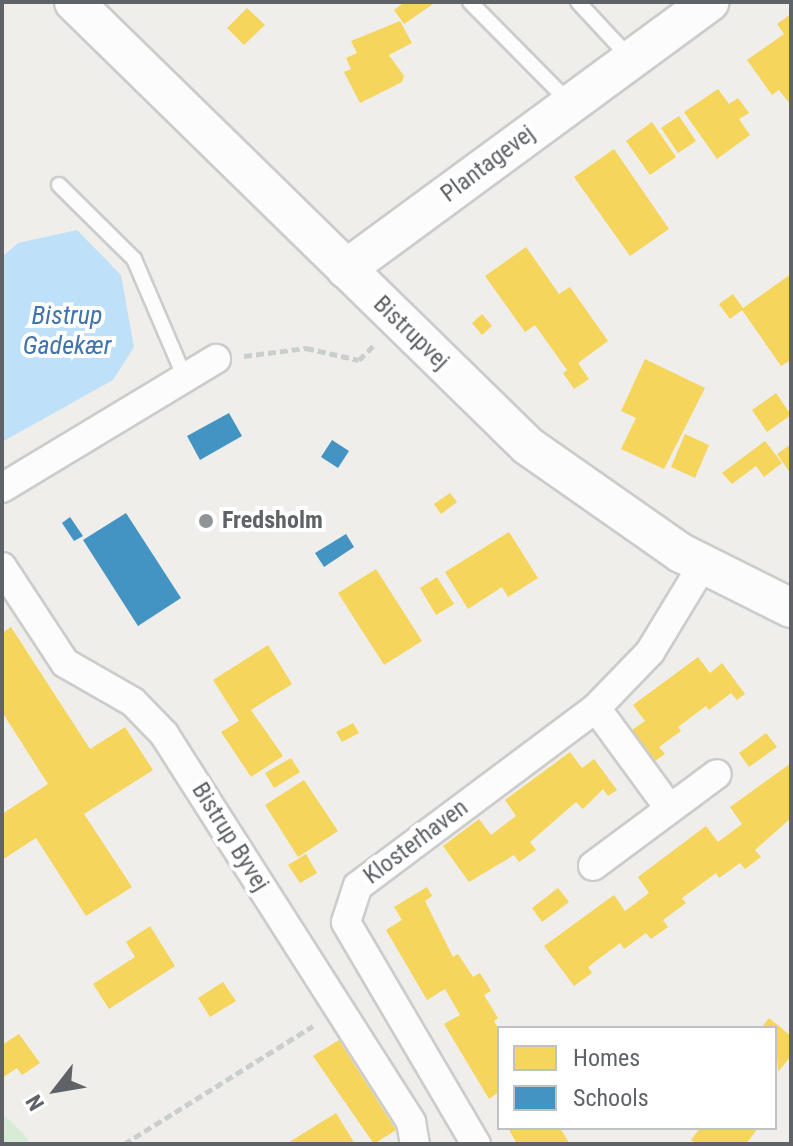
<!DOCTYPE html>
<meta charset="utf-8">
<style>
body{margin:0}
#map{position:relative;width:793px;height:1146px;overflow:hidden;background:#efeeea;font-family:"Roboto Condensed",sans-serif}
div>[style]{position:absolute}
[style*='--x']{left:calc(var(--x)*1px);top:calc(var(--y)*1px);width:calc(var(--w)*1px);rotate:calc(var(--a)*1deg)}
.green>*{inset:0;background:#d8ebd6}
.water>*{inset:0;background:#bfe0f9}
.homes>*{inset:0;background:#f6d55c}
.schools>*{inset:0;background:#4393c3}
.path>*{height:5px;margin-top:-2.5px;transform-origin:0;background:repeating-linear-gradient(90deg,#cacfcc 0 8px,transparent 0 12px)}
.roads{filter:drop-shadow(2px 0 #cbcccc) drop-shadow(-2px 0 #cbcccc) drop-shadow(0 2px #cbcccc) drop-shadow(0 -2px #cbcccc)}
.lane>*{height:14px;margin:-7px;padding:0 7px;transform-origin:7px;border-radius:7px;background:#fdfcfc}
.street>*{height:28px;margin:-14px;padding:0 14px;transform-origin:14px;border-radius:14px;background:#fdfcfc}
.secondary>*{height:38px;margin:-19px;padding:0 19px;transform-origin:19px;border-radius:19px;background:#fdfcfc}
.dots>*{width:22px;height:22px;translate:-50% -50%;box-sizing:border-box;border:4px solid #fff;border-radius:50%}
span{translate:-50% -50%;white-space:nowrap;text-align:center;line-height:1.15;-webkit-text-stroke:8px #fff;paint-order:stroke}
.street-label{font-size:24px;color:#5f6368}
.poi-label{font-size:24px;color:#5f6368;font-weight:700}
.left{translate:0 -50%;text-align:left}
.water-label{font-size:26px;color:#4174aa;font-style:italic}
.frame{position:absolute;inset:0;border:4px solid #5f6368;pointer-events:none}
.legend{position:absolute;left:497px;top:1026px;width:280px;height:104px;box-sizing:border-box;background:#fff;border:2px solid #bfc1c3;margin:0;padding:10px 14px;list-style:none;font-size:24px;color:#5f6368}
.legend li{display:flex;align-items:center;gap:16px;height:40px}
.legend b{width:40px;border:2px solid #bfc1c3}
.north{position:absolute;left:16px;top:1050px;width:80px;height:80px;-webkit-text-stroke:6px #fff;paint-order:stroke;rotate:239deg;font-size:22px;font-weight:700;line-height:32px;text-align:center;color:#5f6368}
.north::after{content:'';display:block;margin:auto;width:28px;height:36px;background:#5f6368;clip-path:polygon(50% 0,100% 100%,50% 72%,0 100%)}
</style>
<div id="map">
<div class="green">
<i style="clip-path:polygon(2px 1114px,24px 1134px,30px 1144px,2px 1144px)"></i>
</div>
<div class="water">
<i style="clip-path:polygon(77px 230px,121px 275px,134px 347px,113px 380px,2px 442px,2px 257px,18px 243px)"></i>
</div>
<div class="homes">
<i style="clip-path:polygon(405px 2px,436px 2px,404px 24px,394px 10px)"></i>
<i style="clip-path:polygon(247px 8px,265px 25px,244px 45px,227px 28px)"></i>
<i style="clip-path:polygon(791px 14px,791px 105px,779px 90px,772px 95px,747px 60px,784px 34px,777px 24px)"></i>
<i style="clip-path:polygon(400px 21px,412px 43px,389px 55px,404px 76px,402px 82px,360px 103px,344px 72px,351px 69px,346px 58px,357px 53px,351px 41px)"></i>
<i style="clip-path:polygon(718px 89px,729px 104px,738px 98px,749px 113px,739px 119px,750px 135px,717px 159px,684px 112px)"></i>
<i style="clip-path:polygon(679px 116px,696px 141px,678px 153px,661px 128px)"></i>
<i style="clip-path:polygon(652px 122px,676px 157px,650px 175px,626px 141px)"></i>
<i style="clip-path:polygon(614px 149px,669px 229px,630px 256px,574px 177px)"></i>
<i style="clip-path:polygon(526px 247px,559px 294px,570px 287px,608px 341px,578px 363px,589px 379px,574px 389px,563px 373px,567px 370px,535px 325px,525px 332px,485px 276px)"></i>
<i style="clip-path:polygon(791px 274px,791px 360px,781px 366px,742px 310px,730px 319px,719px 304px,733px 294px,743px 308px)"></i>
<i style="clip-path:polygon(482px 314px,492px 326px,482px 335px,472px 323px)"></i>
<i style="clip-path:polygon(645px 359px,705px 388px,664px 469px,621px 449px,636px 418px,621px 411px)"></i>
<i style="clip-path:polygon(776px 393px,791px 415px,767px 432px,752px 410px)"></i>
<i style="clip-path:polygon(685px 434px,709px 445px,695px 478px,671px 467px)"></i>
<i style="clip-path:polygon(765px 441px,782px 463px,764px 477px,756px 466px,732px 484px,722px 473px)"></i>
<i style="clip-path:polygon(791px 444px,791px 474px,777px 454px)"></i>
<i style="clip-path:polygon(450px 493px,457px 502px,441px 514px,434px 504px)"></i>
<i style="clip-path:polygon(509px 532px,538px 578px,508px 597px,502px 587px,468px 609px,445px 572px)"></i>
<i style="clip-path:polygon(376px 569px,422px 641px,384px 665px,338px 593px)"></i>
<i style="clip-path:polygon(437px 577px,454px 604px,436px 615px,420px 588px)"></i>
<i style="clip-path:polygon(11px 627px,90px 749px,125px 727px,153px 770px,84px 814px,132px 887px,86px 916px,36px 838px,2px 860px,2px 814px,48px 784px,2px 712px,2px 633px)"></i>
<i style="clip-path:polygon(268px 645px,292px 684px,251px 710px,283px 756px,251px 777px,221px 732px,239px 721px,213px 680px)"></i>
<i style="clip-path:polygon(698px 657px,710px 673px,722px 663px,745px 694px,737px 700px,731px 693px,709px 710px,706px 706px,678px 727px,681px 731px,659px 747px,665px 754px,655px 761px,632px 730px,645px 721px,633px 705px)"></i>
<i style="clip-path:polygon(353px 723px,359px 733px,342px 742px,336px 732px)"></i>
<i style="clip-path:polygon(766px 733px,777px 747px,749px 767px,739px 753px)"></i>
<i style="clip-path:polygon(570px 752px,582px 768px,594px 759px,617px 790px,608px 796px,603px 789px,583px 809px,576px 802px,530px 842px,536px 850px,519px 862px,514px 855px,469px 882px,443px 846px,479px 819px,491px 835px,516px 816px,505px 800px)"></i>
<i style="clip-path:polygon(291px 758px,300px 772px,274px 788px,265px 773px)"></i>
<i style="clip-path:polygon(791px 763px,791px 818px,755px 850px,761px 857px,745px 869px,740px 863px,719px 878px,716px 873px,682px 898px,686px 903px,663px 920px,668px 927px,651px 939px,646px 933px,624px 949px,620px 943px,588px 967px,592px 973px,574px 986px,544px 946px,614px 895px,625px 911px,649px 893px,638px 877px,706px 826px,718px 842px,742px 824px,730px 807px)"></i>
<i style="clip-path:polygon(304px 780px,338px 831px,298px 857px,265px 805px)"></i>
<i style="clip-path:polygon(306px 854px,317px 873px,300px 883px,288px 865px)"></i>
<i style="clip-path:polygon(427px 887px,432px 896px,425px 901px,453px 957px,458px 954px,473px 977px,480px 973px,491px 991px,484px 995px,498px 1018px,494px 1021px,499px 1030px,499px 1092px,489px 1099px,444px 1024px,460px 1015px,445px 989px,427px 1000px,386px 930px,402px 920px,394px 907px)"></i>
<i style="clip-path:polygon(558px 888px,569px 902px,542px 922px,532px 908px)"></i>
<i style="clip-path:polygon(150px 926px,175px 966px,109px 1009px,93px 984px,135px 957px,126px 942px)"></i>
<i style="clip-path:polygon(223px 982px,236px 1001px,210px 1017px,198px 998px)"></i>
<i style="clip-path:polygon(769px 1018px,791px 1036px,791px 1056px,778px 1072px,775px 1028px,761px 1028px)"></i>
<i style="clip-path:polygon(19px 1034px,40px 1063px,22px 1075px,17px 1068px,2px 1078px,2px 1045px)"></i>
<i style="clip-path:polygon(339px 1040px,396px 1130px,374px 1144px,313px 1056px)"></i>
<i style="clip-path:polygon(336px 1113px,355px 1144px,286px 1144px)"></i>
<i style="clip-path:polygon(508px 1128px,560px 1128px,570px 1144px,517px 1144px)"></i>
<i style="clip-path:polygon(700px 1128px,758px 1128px,746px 1144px,697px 1144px,691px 1140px)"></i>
</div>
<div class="schools">
<i style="clip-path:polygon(229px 413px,242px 436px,200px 460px,187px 436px)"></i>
<i style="clip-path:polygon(332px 440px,349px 451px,338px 468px,321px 457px)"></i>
<i style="clip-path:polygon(126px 513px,181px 598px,138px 626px,83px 540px)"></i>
<i style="clip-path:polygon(70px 517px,83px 536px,74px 541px,62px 523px)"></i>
<i style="clip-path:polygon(346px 534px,354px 547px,324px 567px,315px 553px)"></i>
</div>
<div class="path">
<i style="--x:244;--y:356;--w:63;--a:-7.4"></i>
<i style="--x:306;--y:348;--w:54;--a:12.8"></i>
<i style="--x:359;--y:360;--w:21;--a:-45"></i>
<i style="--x:124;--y:1144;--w:223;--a:-32"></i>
</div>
<div class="roads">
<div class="lane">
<i style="--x:470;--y:2;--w:139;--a:45.3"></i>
<i style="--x:578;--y:2;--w:78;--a:47.1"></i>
<i style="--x:59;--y:185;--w:105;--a:44.6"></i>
<i style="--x:134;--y:259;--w:129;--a:66.8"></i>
</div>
<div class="street">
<i style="--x:2;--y:488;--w:250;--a:-31.1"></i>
<i style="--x:2;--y:567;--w:115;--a:56.7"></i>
<i style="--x:65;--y:663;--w:78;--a:29.8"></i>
<i style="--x:133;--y:702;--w:45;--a:45.9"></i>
<i style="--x:164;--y:734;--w:460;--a:57.5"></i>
<i style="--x:411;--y:1122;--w:22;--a:80"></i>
<i style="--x:596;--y:708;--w:125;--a:53.8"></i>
<i style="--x:593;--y:866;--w:154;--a:-36.6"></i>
<i style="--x:476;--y:1144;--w:257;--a:-120.4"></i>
<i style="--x:346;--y:922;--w:38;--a:-72"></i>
<i style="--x:358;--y:886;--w:297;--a:-36.8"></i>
<i style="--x:596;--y:708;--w:78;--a:-46"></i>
<i style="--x:650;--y:652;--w:102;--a:-58.7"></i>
</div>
<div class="secondary">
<i style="--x:74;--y:2;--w:635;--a:44.36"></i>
<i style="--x:528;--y:446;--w:187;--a:35"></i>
<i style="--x:681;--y:553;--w:123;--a:26.6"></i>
<i style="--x:346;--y:269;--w:451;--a:-36.3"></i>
</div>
</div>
<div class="dots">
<i style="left:206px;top:521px;background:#919496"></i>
</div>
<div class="street-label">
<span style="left:488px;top:164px;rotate:-37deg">Plantagevej</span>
<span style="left:411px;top:333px;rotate:44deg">Bistrupvej</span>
<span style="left:230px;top:837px;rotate:58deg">Bistrup Byvej</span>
<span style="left:416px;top:842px;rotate:-37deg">Klosterhaven</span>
</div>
<div class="poi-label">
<span class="left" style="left:222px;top:521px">Fredsholm</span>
</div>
<div class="water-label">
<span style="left:67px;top:331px">Bistrup<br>Gadekær</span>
</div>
<div class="frame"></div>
<ul class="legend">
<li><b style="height:22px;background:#f6d55c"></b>Homes</li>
<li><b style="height:22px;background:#4393c3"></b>Schools</li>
</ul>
<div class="north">N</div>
</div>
